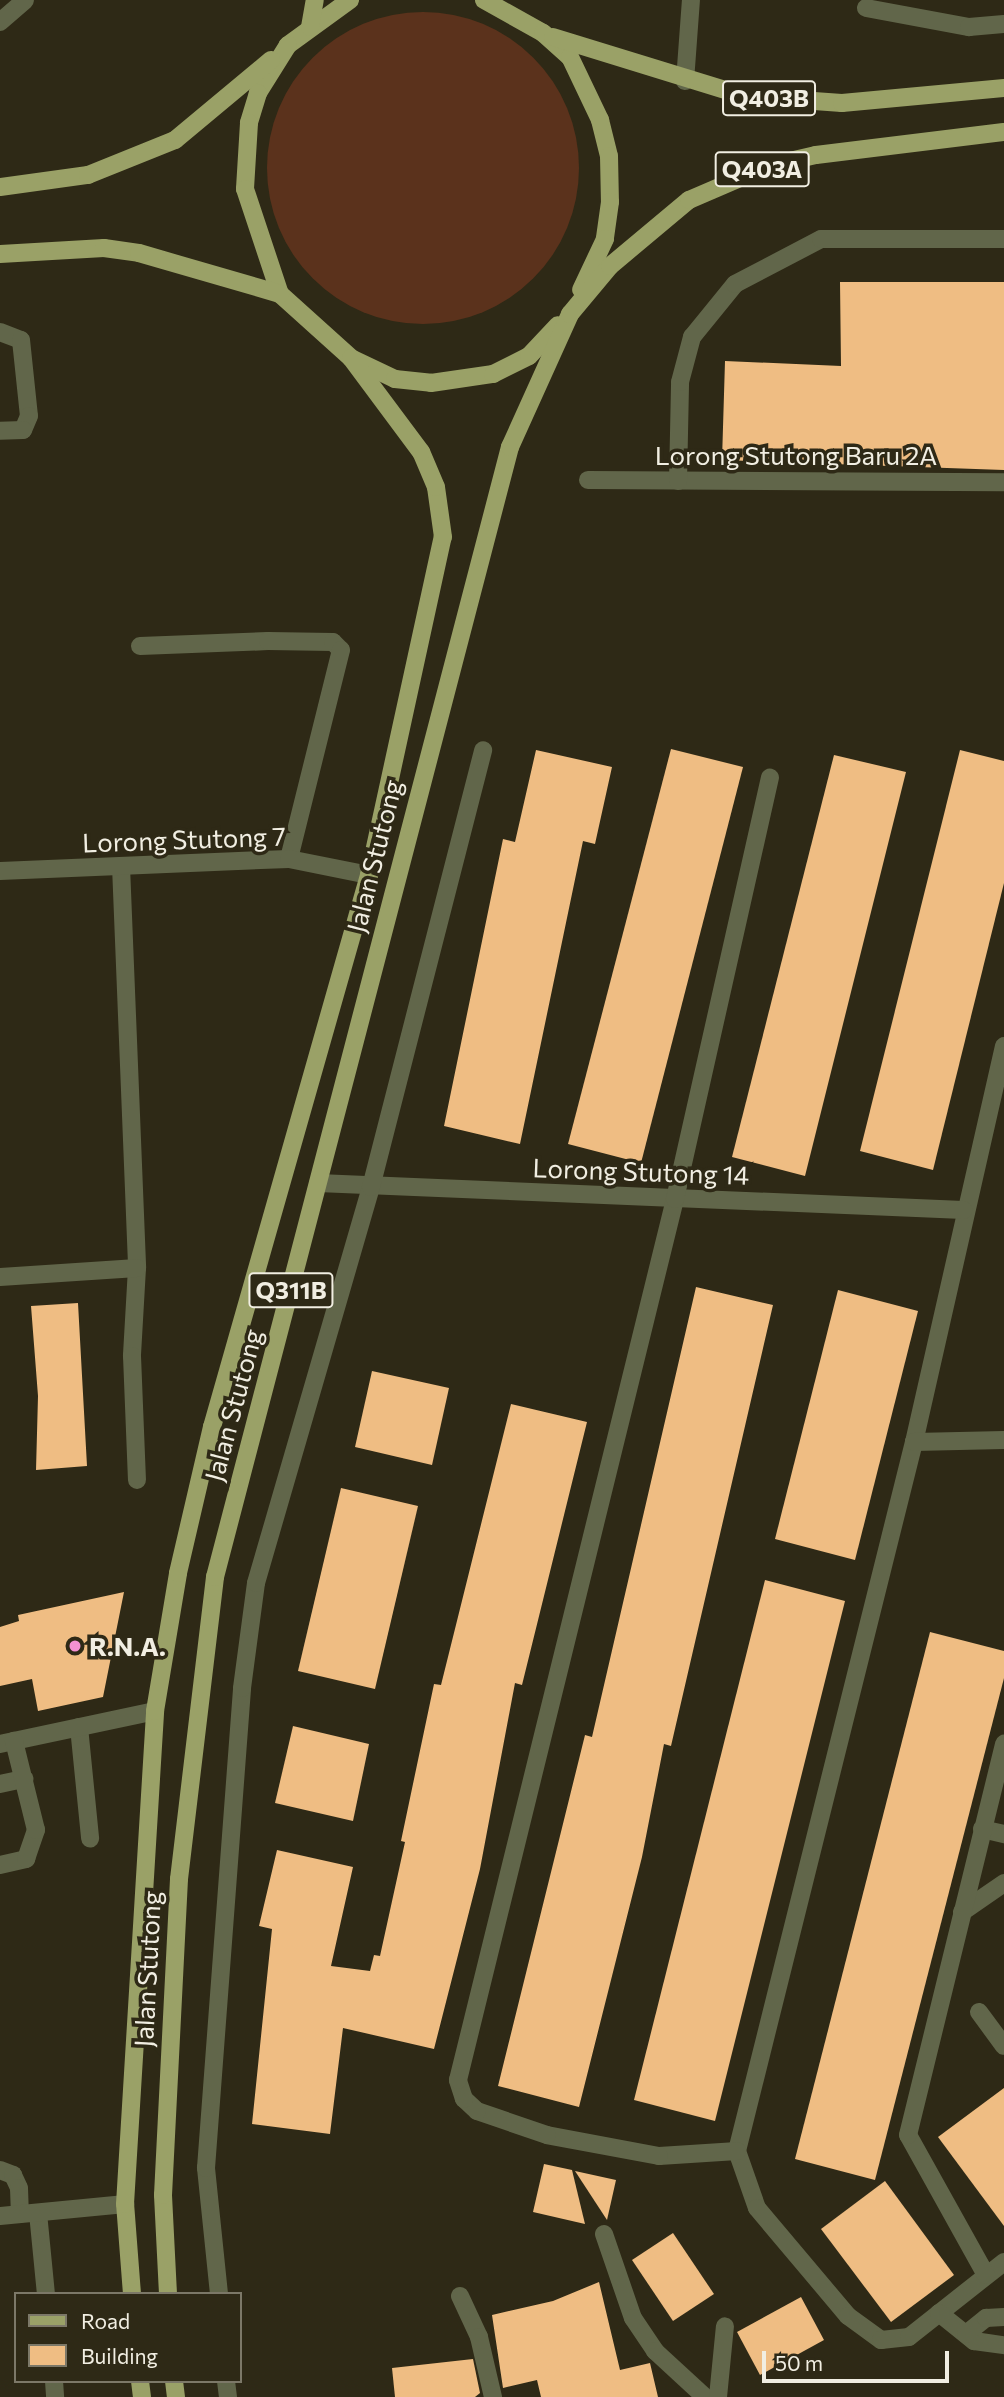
<!DOCTYPE html>
<style>
body{margin:0}
#map{position:relative;width:1004px;height:2397px;overflow:hidden;background:#2e2916;font-family:Commissioner,sans-serif}
div>[style]{position:absolute}
[style*='--x']{left:calc(var(--x)*1px);top:calc(var(--y)*1px);width:calc(var(--w)*1px);rotate:calc(var(--a)*1deg)}
.green>*{inset:0;background:#5b321c}
.round{border-radius:50%}
.building>*{inset:0;background:#efbd83}
.minor>*{height:18px;margin:-9px;padding:0 9px;transform-origin:9px;border-radius:9px;background:#61664a}
.major>*{height:18px;margin:-9px;padding:0 9px;transform-origin:9px;border-radius:9px;background:#9aa167}
.dots>*{width:19px;height:19px;translate:-50% -50%;box-sizing:border-box;border:4px solid #2e2916;border-radius:50%}
span{translate:-50% -50%;white-space:nowrap;text-align:center;line-height:1.15;-webkit-text-stroke:7px #2e2916;paint-order:stroke}
.shield-label span{padding:2px 5px;background:#2e2916;border:2px solid;border-radius:5px;-webkit-text-stroke-width:0}
.shield-label{font-size:24px;color:#f1eee2;font-weight:700}
.street-label{font-size:26px;color:#f1eee2}
.poi-label{font-size:26px;color:#f1eee2;font-weight:700}
.left{translate:0 -50%;text-align:left}
.legend{position:absolute;left:14px;top:2292px;width:228px;height:91px;box-sizing:border-box;background:#2e2916;border:2px solid #7c7868;margin:0;padding:9px 12px;list-style:none;font-size:21px;color:#f1eee2}
.legend li{display:flex;align-items:center;gap:14px;height:35px}
.legend b{width:35px;border:2px solid #7c7868}
.scale{position:absolute;left:762px;top:2351px;width:187px;height:32px;box-sizing:border-box;border:4px solid #f1eee2;border-top:0;padding-left:9px;font-size:21px;line-height:24px;white-space:nowrap;color:#f1eee2;-webkit-text-stroke:5px #2e2916;paint-order:stroke}
</style>
<div id="map">
<div class="green">
<i class="round" style="left:267px;top:12px;width:312px;height:312px"></i>
</div>
<div class="building">
<i style="clip-path:polygon(840px 282px,1004px 282px,1004px 470px,722px 460px,725px 361px,841px 366px)"></i>
<i style="clip-path:polygon(671px 749px,743px 767px,641px 1163px,568px 1144px)"></i>
<i style="clip-path:polygon(536px 750px,612px 767px,595px 844px,583px 841px,520px 1144px,444px 1126px,503px 839px,515px 842px)"></i>
<i style="clip-path:polygon(960px 750px,1004px 761px,1004px 883px,933px 1170px,860px 1151px)"></i>
<i style="clip-path:polygon(834px 755px,906px 772px,805px 1176px,732px 1157px)"></i>
<i style="clip-path:polygon(696px 1287px,773px 1305px,671px 1746px,664px 1744px,642px 1857px,579px 2107px,498px 2086px,585px 1735px,592px 1737px)"></i>
<i style="clip-path:polygon(838px 1290px,918px 1311px,855px 1560px,775px 1539px)"></i>
<i style="clip-path:polygon(78px 1303px,87px 1466px,36px 1470px,38px 1396px,31px 1306px)"></i>
<i style="clip-path:polygon(372px 1371px,449px 1388px,432px 1465px,355px 1447px)"></i>
<i style="clip-path:polygon(511px 1404px,587px 1422px,522px 1685px,515px 1683px,480px 1869px,434px 2049px,343px 2028px,330px 2134px,252px 2124px,272px 1929px,259px 1926px,277px 1850px,353px 1867px,331px 1966px,370px 1971px,374px 1955px,380px 1956px,405px 1842px,401px 1841px,434px 1684px,441px 1685px)"></i>
<i style="clip-path:polygon(341px 1488px,418px 1506px,375px 1689px,298px 1671px)"></i>
<i style="clip-path:polygon(765px 1580px,845px 1601px,715px 2121px,634px 2100px)"></i>
<i style="clip-path:polygon(124px 1592px,103px 1697px,38px 1711px,32px 1679px,0 1686px,0 1627px,19px 1621px,18px 1615px)"></i>
<i style="clip-path:polygon(930px 1632px,1004px 1651px,1004px 1678px,875px 2180px,795px 2159px)"></i>
<i style="clip-path:polygon(293px 1726px,369px 1744px,353px 1821px,275px 1803px)"></i>
<i style="clip-path:polygon(1004px 2088px,1004px 2226px,938px 2137px)"></i>
<i style="clip-path:polygon(544px 2164px,572px 2170px,585px 2224px,533px 2212px)"></i>
<i style="clip-path:polygon(575px 2171px,616px 2180px,607px 2220px)"></i>
<i style="clip-path:polygon(885px 2181px,954px 2275px,891px 2322px,821px 2229px)"></i>
<i style="clip-path:polygon(673px 2233px,714px 2294px,673px 2321px,632px 2260px)"></i>
<i style="clip-path:polygon(599px 2282px,620px 2370px,650px 2363px,658px 2397px,541px 2397px,537px 2380px,503px 2388px,492px 2315px,553px 2301px)"></i>
<i style="clip-path:polygon(801px 2297px,824px 2340px,760px 2375px,737px 2332px)"></i>
<i style="clip-path:polygon(473px 2359px,480px 2393px,475px 2397px,395px 2397px,392px 2368px)"></i>
</div>
<div class="minor">
<i style="--x:866;--y:8;--w:105;--a:10.5"></i>
<i style="--x:969;--y:27;--w:35;--a:-5"></i>
<i style="--x:0;--y:22;--w:33;--a:-41"></i>
<i style="--x:685;--y:81;--w:81;--a:-85.8"></i>
<i style="--x:0;--y:332;--w:22;--a:21"></i>
<i style="--x:21;--y:340;--w:76;--a:84"></i>
<i style="--x:29;--y:416;--w:15;--a:113"></i>
<i style="--x:23;--y:430;--w:23;--a:178"></i>
<i style="--x:588;--y:480;--w:416;--a:0.3"></i>
<i style="--x:678;--y:481;--w:99;--a:-88.8"></i>
<i style="--x:680;--y:382;--w:47;--a:-75.1"></i>
<i style="--x:692;--y:337;--w:68;--a:-50.9"></i>
<i style="--x:735;--y:284;--w:97;--a:-27.6"></i>
<i style="--x:821;--y:239;--w:183;--a:0"></i>
<i style="--x:140;--y:646;--w:128;--a:-2.2"></i>
<i style="--x:268;--y:641;--w:65;--a:0.9"></i>
<i style="--x:333;--y:642;--w:11;--a:45"></i>
<i style="--x:341;--y:650;--w:215;--a:104"></i>
<i style="--x:121;--y:866;--w:402;--a:87.7"></i>
<i style="--x:137;--y:1268;--w:88;--a:93.3"></i>
<i style="--x:132;--y:1356;--w:124;--a:87.7"></i>
<i style="--x:0;--y:871;--w:289;--a:-2.4"></i>
<i style="--x:289;--y:859;--w:82;--a:11.3"></i>
<i style="--x:1004;--y:1046;--w:406;--a:102.8"></i>
<i style="--x:914;--y:1442;--w:731;--a:104.02"></i>
<i style="--x:737;--y:2151;--w:60;--a:70.7"></i>
<i style="--x:757;--y:2208;--w:141;--a:49.9"></i>
<i style="--x:848;--y:2316;--w:41;--a:36"></i>
<i style="--x:881;--y:2340;--w:28;--a:-6"></i>
<i style="--x:909;--y:2337;--w:121;--a:-38.3"></i>
<i style="--x:318;--y:1183;--w:646;--a:2.4"></i>
<i style="--x:0;--y:1277;--w:137;--a:-3.8"></i>
<i style="--x:914;--y:1442;--w:90;--a:-1.3"></i>
<i style="--x:79;--y:1727;--w:112;--a:84.3"></i>
<i style="--x:0;--y:1744;--w:158;--a:-12"></i>
<i style="--x:0;--y:1784;--w:25;--a:-12"></i>
<i style="--x:982;--y:1829;--w:23;--a:13"></i>
<i style="--x:0;--y:1865;--w:27;--a:-13"></i>
<i style="--x:26;--y:1859;--w:31;--a:-71"></i>
<i style="--x:36;--y:1830;--w:92;--a:-103.9"></i>
<i style="--x:962;--y:1912;--w:51;--a:-34.6"></i>
<i style="--x:979;--y:2012;--w:42;--a:53.7"></i>
<i style="--x:737;--y:2151;--w:78;--a:176.3"></i>
<i style="--x:659;--y:2156;--w:114;--a:-169.4"></i>
<i style="--x:547;--y:2135;--w:74;--a:-161.1"></i>
<i style="--x:477;--y:2111;--w:18;--a:-137"></i>
<i style="--x:464;--y:2099;--w:20;--a:-108"></i>
<i style="--x:458;--y:2080;--w:907;--a:-76.16"></i>
<i style="--x:675;--y:1199;--w:432;--a:-77.3"></i>
<i style="--x:0;--y:2170;--w:14;--a:21"></i>
<i style="--x:13;--y:2175;--w:14;--a:65"></i>
<i style="--x:19;--y:2188;--w:26;--a:88"></i>
<i style="--x:38;--y:2213;--w:81;--a:84.4"></i>
<i style="--x:0;--y:2216;--w:126;--a:-5.5"></i>
<i style="--x:604;--y:2234;--w:89;--a:71"></i>
<i style="--x:633;--y:2318;--w:40;--a:56"></i>
<i style="--x:655;--y:2351;--w:68;--a:42.6"></i>
<i style="--x:986;--y:2275;--w:160;--a:-119.1"></i>
<i style="--x:908;--y:2135;--w:403;--a:-76.2"></i>
<i style="--x:219;--y:2294;--w:127;--a:-95.9"></i>
<i style="--x:206;--y:2168;--w:481;--a:-85.7"></i>
<i style="--x:242;--y:1688;--w:106;--a:-82.4"></i>
<i style="--x:256;--y:1583;--w:412;--a:-73.8"></i>
<i style="--x:371;--y:1187;--w:451;--a:-75.6"></i>
<i style="--x:460;--y:2296;--w:45;--a:65.1"></i>
<i style="--x:479;--y:2337;--w:62;--a:76.9"></i>
<i style="--x:939;--y:2313;--w:45;--a:38.7"></i>
<i style="--x:974;--y:2341;--w:30;--a:8"></i>
<i style="--x:966;--y:2334;--w:26;--a:-39"></i>
<i style="--x:986;--y:2318;--w:18;--a:-3"></i>
<i style="--x:54;--y:2381;--w:16;--a:86"></i>
<i style="--x:226;--y:2381;--w:16;--a:83"></i>
<i style="--x:718;--y:2397;--w:71;--a:-84.4"></i>
</div>
<div class="major">
<i style="--x:350;--y:0;--w:77;--a:144"></i>
<i style="--x:288;--y:45;--w:57;--a:122"></i>
<i style="--x:258;--y:93;--w:31;--a:107"></i>
<i style="--x:249;--y:123;--w:66;--a:93.5"></i>
<i style="--x:245;--y:189;--w:111;--a:71.6"></i>
<i style="--x:280;--y:294;--w:96;--a:42"></i>
<i style="--x:351;--y:358;--w:49;--a:25.5"></i>
<i style="--x:395;--y:379;--w:36;--a:6"></i>
<i style="--x:431;--y:383;--w:63;--a:-8.3"></i>
<i style="--x:493;--y:374;--w:40;--a:-26.6"></i>
<i style="--x:529;--y:356;--w:42;--a:-46.9"></i>
<i style="--x:484;--y:0;--w:68;--a:29.2"></i>
<i style="--x:543;--y:33;--w:36;--a:42"></i>
<i style="--x:570;--y:57;--w:70;--a:64.5"></i>
<i style="--x:600;--y:120;--w:37;--a:76"></i>
<i style="--x:609;--y:156;--w:46;--a:88.8"></i>
<i style="--x:610;--y:202;--w:37;--a:98"></i>
<i style="--x:605;--y:239;--w:56;--a:115.2"></i>
<i style="--x:310;--y:27;--w:27;--a:-80"></i>
<i style="--x:553;--y:37;--w:201;--a:17.1"></i>
<i style="--x:745;--y:96;--w:97;--a:4.1"></i>
<i style="--x:842;--y:103;--w:163;--a:-5.3"></i>
<i style="--x:0;--y:187;--w:89;--a:-7.8"></i>
<i style="--x:88;--y:175;--w:94;--a:-21.9"></i>
<i style="--x:175;--y:140;--w:125;--a:-39.8"></i>
<i style="--x:0;--y:254;--w:104;--a:-3.3"></i>
<i style="--x:104;--y:248;--w:35;--a:8"></i>
<i style="--x:139;--y:253;--w:147;--a:16.2"></i>
<i style="--x:132;--y:2294;--w:90;--a:-94.4"></i>
<i style="--x:125;--y:2204;--w:494;--a:-86.5"></i>
<i style="--x:155;--y:1711;--w:140;--a:-80.5"></i>
<i style="--x:178;--y:1573;--w:150;--a:-76.9"></i>
<i style="--x:212;--y:1427;--w:574;--a:-74.12"></i>
<i style="--x:369;--y:875;--w:346;--a:-77.7"></i>
<i style="--x:443;--y:537;--w:50;--a:-98"></i>
<i style="--x:436;--y:487;--w:38;--a:-113"></i>
<i style="--x:421;--y:452;--w:117;--a:-126.7"></i>
<i style="--x:168;--y:2294;--w:99;--a:-92.9"></i>
<i style="--x:163;--y:2195;--w:316;--a:-87.1"></i>
<i style="--x:179;--y:1879;--w:304;--a:-83.2"></i>
<i style="--x:215;--y:1577;--w:1168;--a:-75.37"></i>
<i style="--x:510;--y:447;--w:146;--a:-65.7"></i>
<i style="--x:570;--y:314;--w:62;--a:-50.2"></i>
<i style="--x:610;--y:266;--w:103;--a:-39.9"></i>
<i style="--x:689;--y:200;--w:86;--a:-23.3"></i>
<i style="--x:768;--y:166;--w:49;--a:-12.9"></i>
<i style="--x:816;--y:155;--w:189;--a:-7"></i>
<i style="--x:140;--y:2381;--w:16;--a:83"></i>
<i style="--x:174;--y:2381;--w:16;--a:83"></i>
</div>
<div class="dots">
<i style="left:75px;top:1646px;background:#f491d3"></i>
</div>
<div class="shield-label">
<span style="left:769px;top:98px">Q403B</span>
<span style="left:762px;top:169px">Q403A</span>
<span style="left:291px;top:1290px">Q311B</span>
</div>
<div class="street-label">
<span style="left:796px;top:455px">Lorong Stutong Baru 2A</span>
<span style="left:184px;top:839px;rotate:-2deg">Lorong Stutong 7</span>
<span style="left:374px;top:856px;rotate:-76deg">Jalan Stutong</span>
<span style="left:641px;top:1171px;rotate:2deg">Lorong Stutong 14</span>
<span style="left:233px;top:1405px;rotate:-75deg">Jalan Stutong</span>
<span style="left:147px;top:1969px;rotate:-87deg">Jalan Stutong</span>
</div>
<div class="poi-label">
<span class="left" style="left:89px;top:1646px">R.N.A.</span>
</div>
<ul class="legend">
<li><b style="height:9px;background:#9aa167"></b>Road</li>
<li><b style="height:19px;background:#efbd83"></b>Building</li>
</ul>
<div class="scale">50 m</div>
</div>
